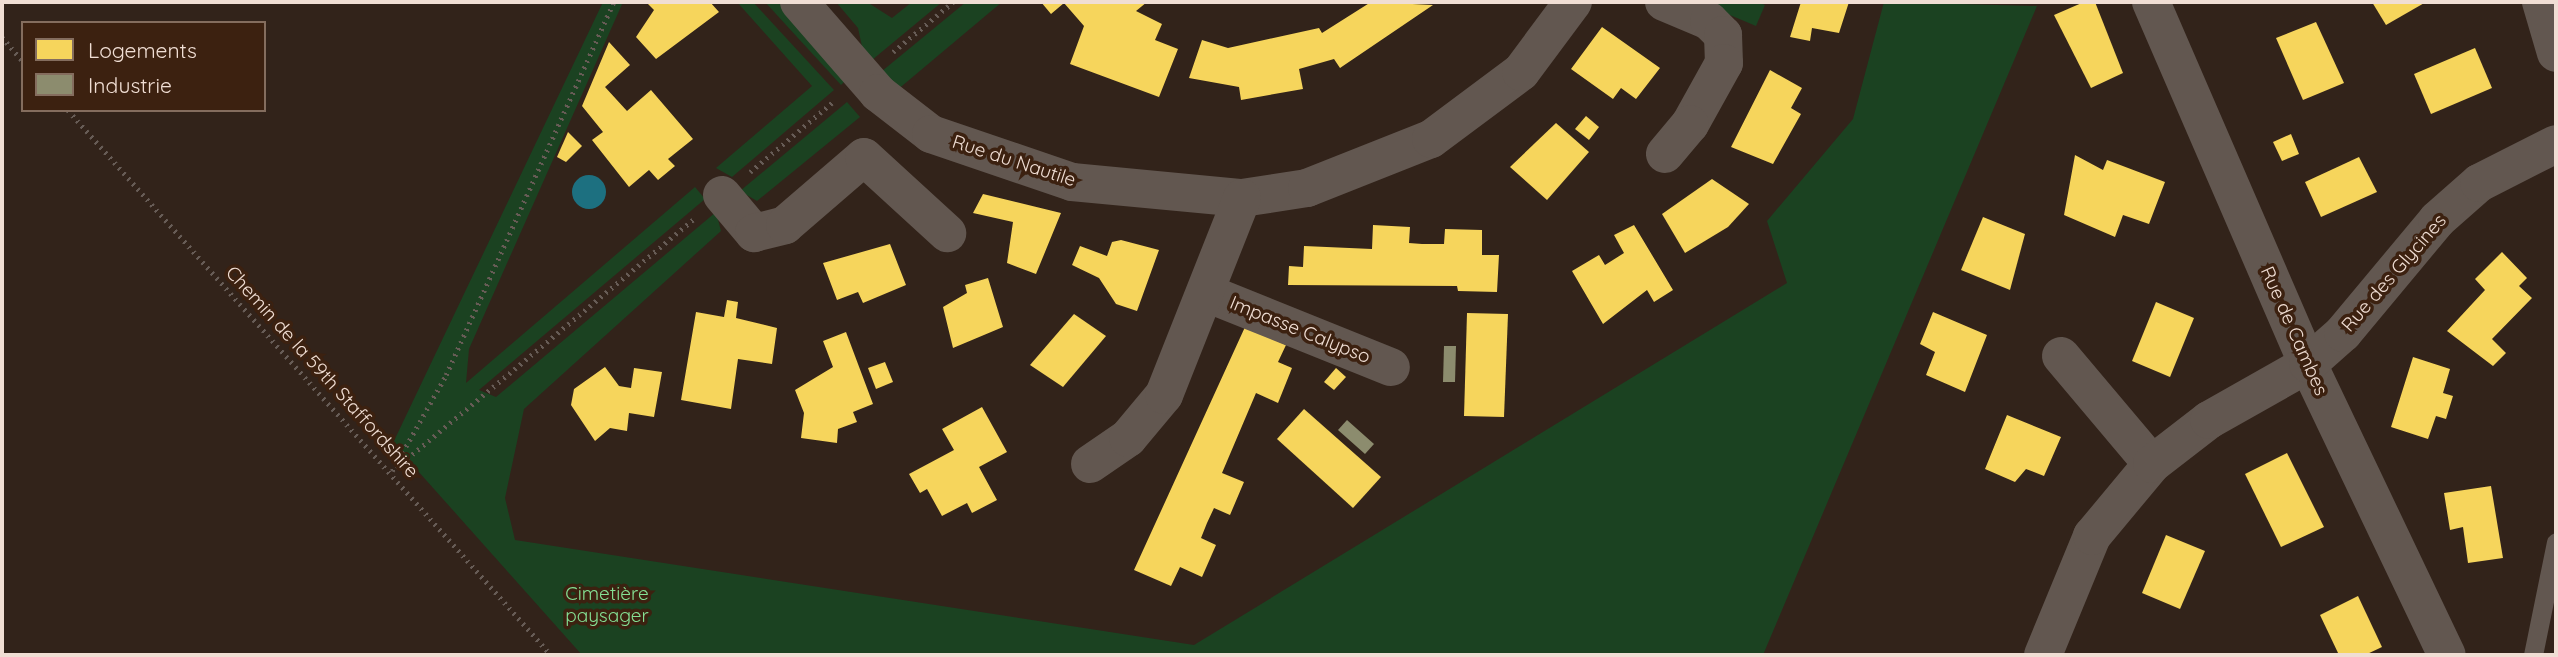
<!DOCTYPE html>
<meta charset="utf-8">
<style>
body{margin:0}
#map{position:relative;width:2558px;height:657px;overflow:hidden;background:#32231a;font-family:Quicksand,sans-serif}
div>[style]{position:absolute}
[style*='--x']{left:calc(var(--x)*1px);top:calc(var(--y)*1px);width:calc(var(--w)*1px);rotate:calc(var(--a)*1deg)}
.green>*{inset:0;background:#1b4221}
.water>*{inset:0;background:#1d7080}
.round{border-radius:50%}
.homes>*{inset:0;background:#f6d55c}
.industry>*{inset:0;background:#8c8c6e}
.path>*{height:4.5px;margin-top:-2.25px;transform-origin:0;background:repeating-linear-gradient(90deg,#675c56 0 2px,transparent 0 7px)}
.service>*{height:19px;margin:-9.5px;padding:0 9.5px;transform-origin:9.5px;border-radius:9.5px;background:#625750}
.minor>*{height:38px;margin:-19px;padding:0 19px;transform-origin:19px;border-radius:19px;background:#625750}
span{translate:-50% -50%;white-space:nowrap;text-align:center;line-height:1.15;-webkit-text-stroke:7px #3c2110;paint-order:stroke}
.street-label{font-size:19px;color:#f0ded4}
.park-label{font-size:19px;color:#85e094}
.frame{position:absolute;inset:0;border:4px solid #f0ded4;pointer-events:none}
.legend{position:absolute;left:21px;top:21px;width:245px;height:91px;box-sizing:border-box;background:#3c2110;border:2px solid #846d5e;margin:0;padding:9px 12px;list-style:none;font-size:21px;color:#f0ded4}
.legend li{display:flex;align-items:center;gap:14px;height:35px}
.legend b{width:35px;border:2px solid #846d5e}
</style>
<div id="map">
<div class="green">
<i style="clip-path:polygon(603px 2px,623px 2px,469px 349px,466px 383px,695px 187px,705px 199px,479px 390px,496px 397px,716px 212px,721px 231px,524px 409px,505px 498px,515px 540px,1194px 645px,1787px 283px,1767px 221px,1853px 119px,1884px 2px,2037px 6px,1763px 655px,582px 655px,393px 443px)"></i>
<i style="clip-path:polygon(737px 2px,753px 2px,834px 90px,732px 177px,716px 168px,812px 86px)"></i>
<i style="clip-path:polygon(765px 2px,780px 2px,848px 78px,841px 85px)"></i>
<i style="clip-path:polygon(836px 2px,867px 2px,892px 18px,912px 2px,942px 2px,866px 65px,858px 28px)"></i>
<i style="clip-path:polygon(966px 2px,1002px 2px,896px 91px,876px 76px)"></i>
<i style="clip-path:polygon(1699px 2px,1758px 2px,1765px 5px,1756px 26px)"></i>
<i style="clip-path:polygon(847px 102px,860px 117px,757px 201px,740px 191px)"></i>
</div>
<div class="water">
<i class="round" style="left:572px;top:175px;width:34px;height:34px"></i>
</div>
<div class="homes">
<i style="clip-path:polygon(646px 2px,710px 2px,719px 12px,656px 59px,636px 37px,654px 10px)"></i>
<i style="clip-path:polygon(1041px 2px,1147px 2px,1136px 11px,1162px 24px,1155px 40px,1178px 49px,1159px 97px,1070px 64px,1084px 26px,1064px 3px,1051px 14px)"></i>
<i style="clip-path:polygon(1371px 2px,1433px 5px,1340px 68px,1334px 59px,1299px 69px,1303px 89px,1241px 100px,1239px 87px,1189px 78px,1202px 40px,1228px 48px,1319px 28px,1322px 33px)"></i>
<i style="clip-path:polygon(1801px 2px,1849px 2px,1839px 33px,1812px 28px,1810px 41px,1790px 37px)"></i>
<i style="clip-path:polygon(2084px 2px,2095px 2px,2123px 73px,2091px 88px,2054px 15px)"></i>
<i style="clip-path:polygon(2372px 2px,2426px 2px,2386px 25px)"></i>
<i style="clip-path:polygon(2316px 22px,2344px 83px,2303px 100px,2276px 38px)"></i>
<i style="clip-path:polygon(1602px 27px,1660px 68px,1636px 99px,1621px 88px,1613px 99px,1571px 69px)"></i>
<i style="clip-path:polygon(609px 42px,630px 65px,605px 87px,627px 111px,651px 90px,693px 139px,668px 159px,675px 166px,658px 180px,649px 170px,629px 187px,592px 140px,603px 132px,582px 106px)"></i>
<i style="clip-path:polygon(2475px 48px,2492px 88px,2431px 114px,2414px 74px)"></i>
<i style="clip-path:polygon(1770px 70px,1802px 88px,1791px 108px,1801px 114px,1773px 164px,1731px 147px)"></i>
<i style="clip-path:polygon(1586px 116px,1599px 127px,1589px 140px,1575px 129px)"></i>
<i style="clip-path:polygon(1556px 123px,1589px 152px,1547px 200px,1510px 167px)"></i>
<i style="clip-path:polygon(568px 132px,582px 146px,566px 162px,557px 157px)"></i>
<i style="clip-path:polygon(2291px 134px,2299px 154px,2282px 161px,2273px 142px)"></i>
<i style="clip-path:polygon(2075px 155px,2103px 170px,2107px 160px,2165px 182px,2149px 224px,2123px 215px,2115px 237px,2064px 215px)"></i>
<i style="clip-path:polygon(2359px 157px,2377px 192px,2321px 217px,2305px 182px)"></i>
<i style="clip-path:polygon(1712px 179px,1749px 204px,1728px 227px,1685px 253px,1662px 214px)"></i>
<i style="clip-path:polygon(983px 194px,1061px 213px,1036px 274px,1007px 263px,1013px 222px,973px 213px)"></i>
<i style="clip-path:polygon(1983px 217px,2025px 234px,2010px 290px,1961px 270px)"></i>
<i style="clip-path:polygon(1373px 225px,1410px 227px,1409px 243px,1422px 244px,1444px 244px,1445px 229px,1482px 230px,1482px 255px,1499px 255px,1497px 292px,1458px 291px,1457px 286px,1288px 285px,1289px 266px,1303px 267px,1304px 246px,1372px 249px)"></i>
<i style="clip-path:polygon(1634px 225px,1673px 290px,1654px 302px,1647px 290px,1603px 324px,1572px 271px,1599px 255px,1605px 265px,1624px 253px,1614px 235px)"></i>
<i style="clip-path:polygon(1121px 240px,1159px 250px,1137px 311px,1116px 304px,1099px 278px,1072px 265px,1080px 246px,1107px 256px,1112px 242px)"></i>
<i style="clip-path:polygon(890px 244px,906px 285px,863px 303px,858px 292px,837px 300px,823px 263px)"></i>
<i style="clip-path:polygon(2502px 252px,2527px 278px,2519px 286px,2532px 298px,2492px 339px,2506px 353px,2493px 366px,2447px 331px,2485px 290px,2475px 279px)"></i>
<i style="clip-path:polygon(988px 278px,1003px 327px,953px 348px,943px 307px,967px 293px,965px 285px)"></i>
<i style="clip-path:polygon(727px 300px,738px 302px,736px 318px,777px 328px,772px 364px,738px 359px,731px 409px,681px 400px,696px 312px,724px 317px)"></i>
<i style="clip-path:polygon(2156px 302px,2194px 318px,2170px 377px,2132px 361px)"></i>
<i style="clip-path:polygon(1933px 312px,1987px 335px,1965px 392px,1926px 375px,1935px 352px,1920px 344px)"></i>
<i style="clip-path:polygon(1467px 313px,1508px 314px,1504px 417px,1464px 416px)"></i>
<i style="clip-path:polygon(1074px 314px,1106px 336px,1063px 387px,1030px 365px)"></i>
<i style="clip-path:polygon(1245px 327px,1286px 345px,1278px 362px,1292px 368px,1278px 403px,1256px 393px,1222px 473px,1244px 482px,1230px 515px,1214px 508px,1207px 523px,1201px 538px,1216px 545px,1202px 577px,1180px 567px,1171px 586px,1134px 570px)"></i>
<i style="clip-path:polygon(846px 332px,873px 404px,853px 412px,857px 422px,838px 429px,837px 443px,801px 438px,804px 413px,795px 390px,833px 367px,823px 341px)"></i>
<i style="clip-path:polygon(2413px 357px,2450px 369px,2443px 393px,2453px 396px,2446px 419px,2436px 416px,2428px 439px,2391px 427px)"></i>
<i style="clip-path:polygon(885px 362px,893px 382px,876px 389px,868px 368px)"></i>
<i style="clip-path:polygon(605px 367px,619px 386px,631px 388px,634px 368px,662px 372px,654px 417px,629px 413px,627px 431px,610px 428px,595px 441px,571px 405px,574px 389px)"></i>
<i style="clip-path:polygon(1336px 368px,1346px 377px,1334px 390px,1324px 382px)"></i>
<i style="clip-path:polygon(982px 407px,1007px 452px,979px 467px,997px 500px,972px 513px,967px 503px,942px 516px,927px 489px,920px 493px,909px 474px,954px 450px,942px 429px)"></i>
<i style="clip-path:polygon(1304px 409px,1381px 477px,1353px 508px,1277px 439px)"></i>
<i style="clip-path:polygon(2007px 415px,2061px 437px,2044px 476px,2026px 469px,2015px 482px,1985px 469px)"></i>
<i style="clip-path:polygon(2287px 453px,2324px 527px,2281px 547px,2245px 474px)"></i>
<i style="clip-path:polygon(2491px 486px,2503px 558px,2468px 563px,2463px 527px,2450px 530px,2444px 493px)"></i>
<i style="clip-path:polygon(2166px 535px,2205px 551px,2180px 609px,2142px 593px)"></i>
<i style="clip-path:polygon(2358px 596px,2382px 647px,2365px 655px,2339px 655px,2320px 615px)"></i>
</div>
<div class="industry">
<i style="clip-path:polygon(1444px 346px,1456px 346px,1455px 382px,1443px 382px)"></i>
<i style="clip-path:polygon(1347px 420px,1374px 444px,1365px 454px,1338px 430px)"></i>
</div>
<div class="path">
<i style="--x:2;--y:37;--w:32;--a:49"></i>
<i style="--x:893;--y:52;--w:78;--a:-39.8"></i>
<i style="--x:68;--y:110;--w:728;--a:48.45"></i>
<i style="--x:750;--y:172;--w:110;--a:-40.2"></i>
<i style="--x:396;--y:468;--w:387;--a:-39.9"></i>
<i style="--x:392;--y:471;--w:110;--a:-60.6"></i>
<i style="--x:446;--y:375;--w:409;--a:-65.8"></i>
</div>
<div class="service">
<i style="--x:2533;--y:655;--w:115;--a:-78.5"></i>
</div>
<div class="minor">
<i style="--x:799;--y:2;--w:121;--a:49"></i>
<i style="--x:878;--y:93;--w:67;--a:37.7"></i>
<i style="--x:931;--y:134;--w:149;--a:18.8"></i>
<i style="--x:1072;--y:182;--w:171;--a:5.4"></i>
<i style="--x:1242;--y:198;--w:66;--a:-8.7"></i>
<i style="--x:1307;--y:188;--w:133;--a:-21.6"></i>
<i style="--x:1431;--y:139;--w:112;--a:-36.7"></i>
<i style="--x:1521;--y:72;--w:87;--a:-53.4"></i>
<i style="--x:1664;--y:2;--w:49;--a:22.9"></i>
<i style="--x:1709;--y:21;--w:20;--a:45"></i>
<i style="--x:1723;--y:35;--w:28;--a:88"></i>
<i style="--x:1724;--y:63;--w:70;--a:119.1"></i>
<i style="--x:1690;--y:124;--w:39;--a:130"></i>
<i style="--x:2151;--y:2;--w:395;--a:66.6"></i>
<i style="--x:2308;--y:364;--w:322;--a:64.5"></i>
<i style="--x:2541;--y:2;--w:53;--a:73.6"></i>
<i style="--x:722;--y:195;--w:50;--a:49.9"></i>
<i style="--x:754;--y:233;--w:32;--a:-14"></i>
<i style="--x:785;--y:225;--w:104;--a:-40.7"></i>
<i style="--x:864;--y:157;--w:113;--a:42.5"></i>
<i style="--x:1209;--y:294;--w:196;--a:21.9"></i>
<i style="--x:2061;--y:356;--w:141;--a:49.9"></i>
<i style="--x:1090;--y:464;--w:46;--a:-34.4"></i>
<i style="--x:1128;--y:438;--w:56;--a:-50.1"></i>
<i style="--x:1164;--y:395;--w:212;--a:-68.4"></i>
<i style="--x:2043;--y:655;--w:129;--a:-67.6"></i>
<i style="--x:2092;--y:536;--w:94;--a:-50.2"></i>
<i style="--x:2152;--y:464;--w:72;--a:-37.7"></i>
<i style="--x:2209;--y:420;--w:114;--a:-29.5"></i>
<i style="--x:2308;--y:364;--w:47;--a:-41.5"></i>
<i style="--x:2343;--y:333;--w:147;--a:-50.2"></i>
<i style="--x:2437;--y:220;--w:56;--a:-41.4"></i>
<i style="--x:2479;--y:183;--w:86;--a:-26.9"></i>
</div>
<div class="street-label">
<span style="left:1014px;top:161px;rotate:18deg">Rue du Nautile</span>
<span style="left:2394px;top:273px;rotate:-49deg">Rue des Glycines</span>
<span style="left:1300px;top:330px;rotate:22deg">Impasse Calypso</span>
<span style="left:2294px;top:331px;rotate:66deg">Rue de Cambes</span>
<span style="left:322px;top:372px;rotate:48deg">Chemin de la 59th Staffordshire</span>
</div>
<div class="park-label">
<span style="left:607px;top:605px">Cimetière<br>paysager</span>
</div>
<div class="frame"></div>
<ul class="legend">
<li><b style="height:19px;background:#f6d55c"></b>Logements</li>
<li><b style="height:19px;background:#8c8c6e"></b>Industrie</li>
</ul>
</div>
